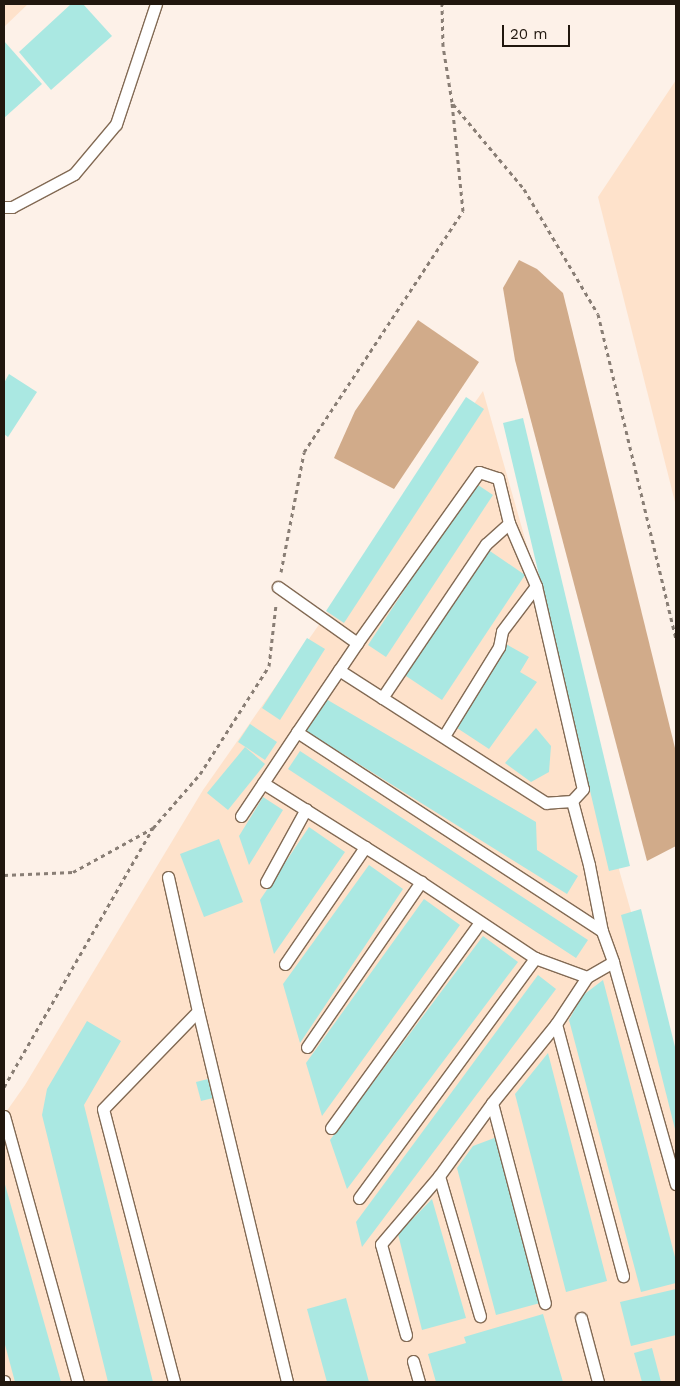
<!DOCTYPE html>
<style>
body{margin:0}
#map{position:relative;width:680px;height:1386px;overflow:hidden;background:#fdf1e8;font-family:"Work Sans",sans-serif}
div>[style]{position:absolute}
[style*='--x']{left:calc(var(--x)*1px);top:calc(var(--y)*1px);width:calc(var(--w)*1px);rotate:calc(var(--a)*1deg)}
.built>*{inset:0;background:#fee2cb}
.forest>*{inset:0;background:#d1ab8a}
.building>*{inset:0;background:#aae8e2}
.path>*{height:3px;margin-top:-1.5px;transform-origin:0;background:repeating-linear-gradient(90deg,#897e75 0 4px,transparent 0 8px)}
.roads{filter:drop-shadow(1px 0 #826a54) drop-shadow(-1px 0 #826a54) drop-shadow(0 1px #826a54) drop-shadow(0 -1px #826a54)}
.lane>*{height:11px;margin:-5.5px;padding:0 5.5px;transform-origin:5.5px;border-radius:5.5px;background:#fff}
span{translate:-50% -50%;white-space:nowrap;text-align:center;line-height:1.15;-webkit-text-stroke:4px #fdf1e8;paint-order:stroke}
.frame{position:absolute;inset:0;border:5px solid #21170e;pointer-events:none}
.scale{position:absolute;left:502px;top:25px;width:68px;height:22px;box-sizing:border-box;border:2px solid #21170e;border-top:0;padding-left:6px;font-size:15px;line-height:18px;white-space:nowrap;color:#21170e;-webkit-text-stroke:4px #fdf1e8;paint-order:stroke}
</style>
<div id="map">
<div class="built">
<i style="clip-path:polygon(4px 4px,28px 4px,4px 27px)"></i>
<i style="clip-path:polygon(676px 80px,676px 506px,598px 197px)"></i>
<i style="clip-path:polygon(483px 391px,676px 1070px,676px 1382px,4px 1382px,4px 1115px,25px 1085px,203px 790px)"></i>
</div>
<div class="forest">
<i style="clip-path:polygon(519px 260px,537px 269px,563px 293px,676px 752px,676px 846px,647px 861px,515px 360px,503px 288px)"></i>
<i style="clip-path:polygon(418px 320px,479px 362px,394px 489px,334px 458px,355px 411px)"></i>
</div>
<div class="building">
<i style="clip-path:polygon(71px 4px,83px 4px,112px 36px,51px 90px,19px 52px)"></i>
<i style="clip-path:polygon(4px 41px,42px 84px,4px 118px)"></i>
<i style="clip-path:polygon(9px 374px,37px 392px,8px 437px,4px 434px,4px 383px)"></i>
<i style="clip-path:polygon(466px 397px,484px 409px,344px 623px,326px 611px)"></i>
<i style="clip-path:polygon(523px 418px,630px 866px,609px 871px,503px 423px)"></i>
<i style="clip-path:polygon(475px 483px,493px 495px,386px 657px,368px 645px)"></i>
<i style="clip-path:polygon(487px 549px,525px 575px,442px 700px,403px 674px)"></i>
<i style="clip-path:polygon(307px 638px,325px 649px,280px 720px,262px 708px)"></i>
<i style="clip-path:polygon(506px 644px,529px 657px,520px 672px,537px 682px,489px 749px,454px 726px)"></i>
<i style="clip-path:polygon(326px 699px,536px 822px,537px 850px,578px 876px,567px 894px,306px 731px)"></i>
<i style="clip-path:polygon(250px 724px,277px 742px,265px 760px,238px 742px)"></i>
<i style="clip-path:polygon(536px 728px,551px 746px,549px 772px,531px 782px,505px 763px)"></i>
<i style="clip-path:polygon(245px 747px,265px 764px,228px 810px,207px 793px)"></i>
<i style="clip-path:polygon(300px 751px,588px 940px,576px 958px,288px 769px)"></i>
<i style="clip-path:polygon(263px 797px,283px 810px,249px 865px,239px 836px)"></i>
<i style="clip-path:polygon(309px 827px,345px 852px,274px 954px,260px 900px)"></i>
<i style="clip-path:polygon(219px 839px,243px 902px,204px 917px,180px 854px)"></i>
<i style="clip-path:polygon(369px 865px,403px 889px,300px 1043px,283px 984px)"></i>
<i style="clip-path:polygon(424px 899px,460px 925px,322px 1116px,306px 1063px)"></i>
<i style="clip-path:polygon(641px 909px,676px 1051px,676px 1133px,621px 915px)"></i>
<i style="clip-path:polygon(483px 936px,518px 962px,347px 1189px,330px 1140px)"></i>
<i style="clip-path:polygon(538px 975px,556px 989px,362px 1247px,356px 1222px)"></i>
<i style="clip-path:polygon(603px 980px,676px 1261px,676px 1283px,641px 1292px,569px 1020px,582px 996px)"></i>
<i style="clip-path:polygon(87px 1021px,121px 1041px,84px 1105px,153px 1382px,108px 1382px,42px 1115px,47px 1089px)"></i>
<i style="clip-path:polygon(548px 1053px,607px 1281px,566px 1292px,515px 1094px)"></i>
<i style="clip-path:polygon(212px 1078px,217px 1097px,201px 1101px,196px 1082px)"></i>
<i style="clip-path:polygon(497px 1137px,540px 1303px,496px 1315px,457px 1168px,473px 1146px)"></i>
<i style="clip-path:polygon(4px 1181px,61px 1382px,15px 1382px,4px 1341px)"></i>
<i style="clip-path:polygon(432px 1199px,466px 1318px,422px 1330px,398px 1234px)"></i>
<i style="clip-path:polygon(676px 1289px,676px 1335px,631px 1346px,620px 1302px)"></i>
<i style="clip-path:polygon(346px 1298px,369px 1382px,327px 1382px,307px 1309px)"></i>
<i style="clip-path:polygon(543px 1314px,563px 1382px,436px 1382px,428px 1354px,466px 1343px,464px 1337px)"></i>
<i style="clip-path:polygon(652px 1348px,661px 1382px,642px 1382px,634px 1353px)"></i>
</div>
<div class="path">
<i style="--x:453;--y:104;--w:111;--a:50.1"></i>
<i style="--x:524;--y:189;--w:145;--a:59.4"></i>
<i style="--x:598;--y:314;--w:333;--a:76.5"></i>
<i style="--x:281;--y:572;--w:122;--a:-79.1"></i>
<i style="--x:304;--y:452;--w:289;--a:-56.6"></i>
<i style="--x:463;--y:211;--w:110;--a:-95.8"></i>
<i style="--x:452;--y:102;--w:57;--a:-99.1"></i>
<i style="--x:443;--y:46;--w:42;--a:-91.4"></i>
<i style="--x:4;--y:875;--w:69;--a:-2.5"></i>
<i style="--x:73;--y:872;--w:91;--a:-28.8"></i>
<i style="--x:4;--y:1087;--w:299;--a:-60.1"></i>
<i style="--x:153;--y:828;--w:72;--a:-49"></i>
<i style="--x:200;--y:774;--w:128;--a:-57.4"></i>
<i style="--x:269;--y:666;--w:61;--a:-83.5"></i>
</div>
<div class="roads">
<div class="lane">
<i style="--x:4;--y:207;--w:8;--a:0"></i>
<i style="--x:12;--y:207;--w:70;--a:-28"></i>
<i style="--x:74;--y:174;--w:65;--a:-50"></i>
<i style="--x:116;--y:124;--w:126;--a:-71.6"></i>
<i style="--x:278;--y:587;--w:97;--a:35.3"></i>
<i style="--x:382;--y:698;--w:186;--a:-56"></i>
<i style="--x:486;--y:544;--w:31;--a:-42"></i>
<i style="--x:297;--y:732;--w:364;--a:33.1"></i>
<i style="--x:444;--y:736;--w:105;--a:-58.3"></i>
<i style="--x:499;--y:647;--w:16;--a:-79"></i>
<i style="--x:502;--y:631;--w:56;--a:-52.9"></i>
<i style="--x:263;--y:783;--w:186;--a:32.1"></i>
<i style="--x:421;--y:882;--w:137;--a:33.7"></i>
<i style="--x:535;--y:958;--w:55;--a:20.1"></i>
<i style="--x:572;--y:801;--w:66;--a:75.1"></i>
<i style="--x:589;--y:865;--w:67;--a:78.9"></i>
<i style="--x:602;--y:931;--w:33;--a:70"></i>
<i style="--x:613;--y:962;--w:231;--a:74.2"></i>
<i style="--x:241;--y:816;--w:101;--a:-56.3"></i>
<i style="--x:297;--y:732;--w:75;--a:-55.9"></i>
<i style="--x:339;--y:670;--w:32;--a:-56"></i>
<i style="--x:357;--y:643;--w:210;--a:-54.5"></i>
<i style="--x:479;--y:472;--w:20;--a:18"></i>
<i style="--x:498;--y:478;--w:46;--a:76.3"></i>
<i style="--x:509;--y:523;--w:69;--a:66.8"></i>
<i style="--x:536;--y:586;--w:208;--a:77"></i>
<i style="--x:583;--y:789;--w:16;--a:133"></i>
<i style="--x:572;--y:801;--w:26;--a:176"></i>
<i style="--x:546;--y:803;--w:246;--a:-147.3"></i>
<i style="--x:168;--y:877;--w:137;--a:77.4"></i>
<i style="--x:198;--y:1011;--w:136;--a:134.1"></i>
<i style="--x:103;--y:1109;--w:282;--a:75.4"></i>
<i style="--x:266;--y:882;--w:83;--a:-61.3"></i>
<i style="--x:285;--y:964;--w:142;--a:-55.6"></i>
<i style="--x:198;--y:1011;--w:382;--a:76.5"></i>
<i style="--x:556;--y:1024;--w:261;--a:75.1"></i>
<i style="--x:307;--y:1047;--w:201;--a:-55.4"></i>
<i style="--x:492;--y:1103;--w:207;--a:75.2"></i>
<i style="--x:4;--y:1116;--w:276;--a:74.5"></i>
<i style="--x:331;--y:1128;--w:254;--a:-54.1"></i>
<i style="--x:439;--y:1176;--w:146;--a:73.7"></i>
<i style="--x:359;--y:1198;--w:298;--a:-53.7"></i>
<i style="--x:581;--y:1318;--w:66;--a:75.1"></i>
<i style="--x:406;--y:1335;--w:94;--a:-105.4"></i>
<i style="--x:381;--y:1244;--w:89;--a:-49.5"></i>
<i style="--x:439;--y:1176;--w:90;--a:-54"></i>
<i style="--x:492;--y:1103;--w:102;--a:-51"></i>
<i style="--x:556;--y:1024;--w:56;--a:-56.6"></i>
<i style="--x:587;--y:977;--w:30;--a:-30"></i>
<i style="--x:413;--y:1361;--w:22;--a:74"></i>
<i style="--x:4;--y:1381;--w:1;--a:90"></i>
</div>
</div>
<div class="frame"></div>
<div class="scale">20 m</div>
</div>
